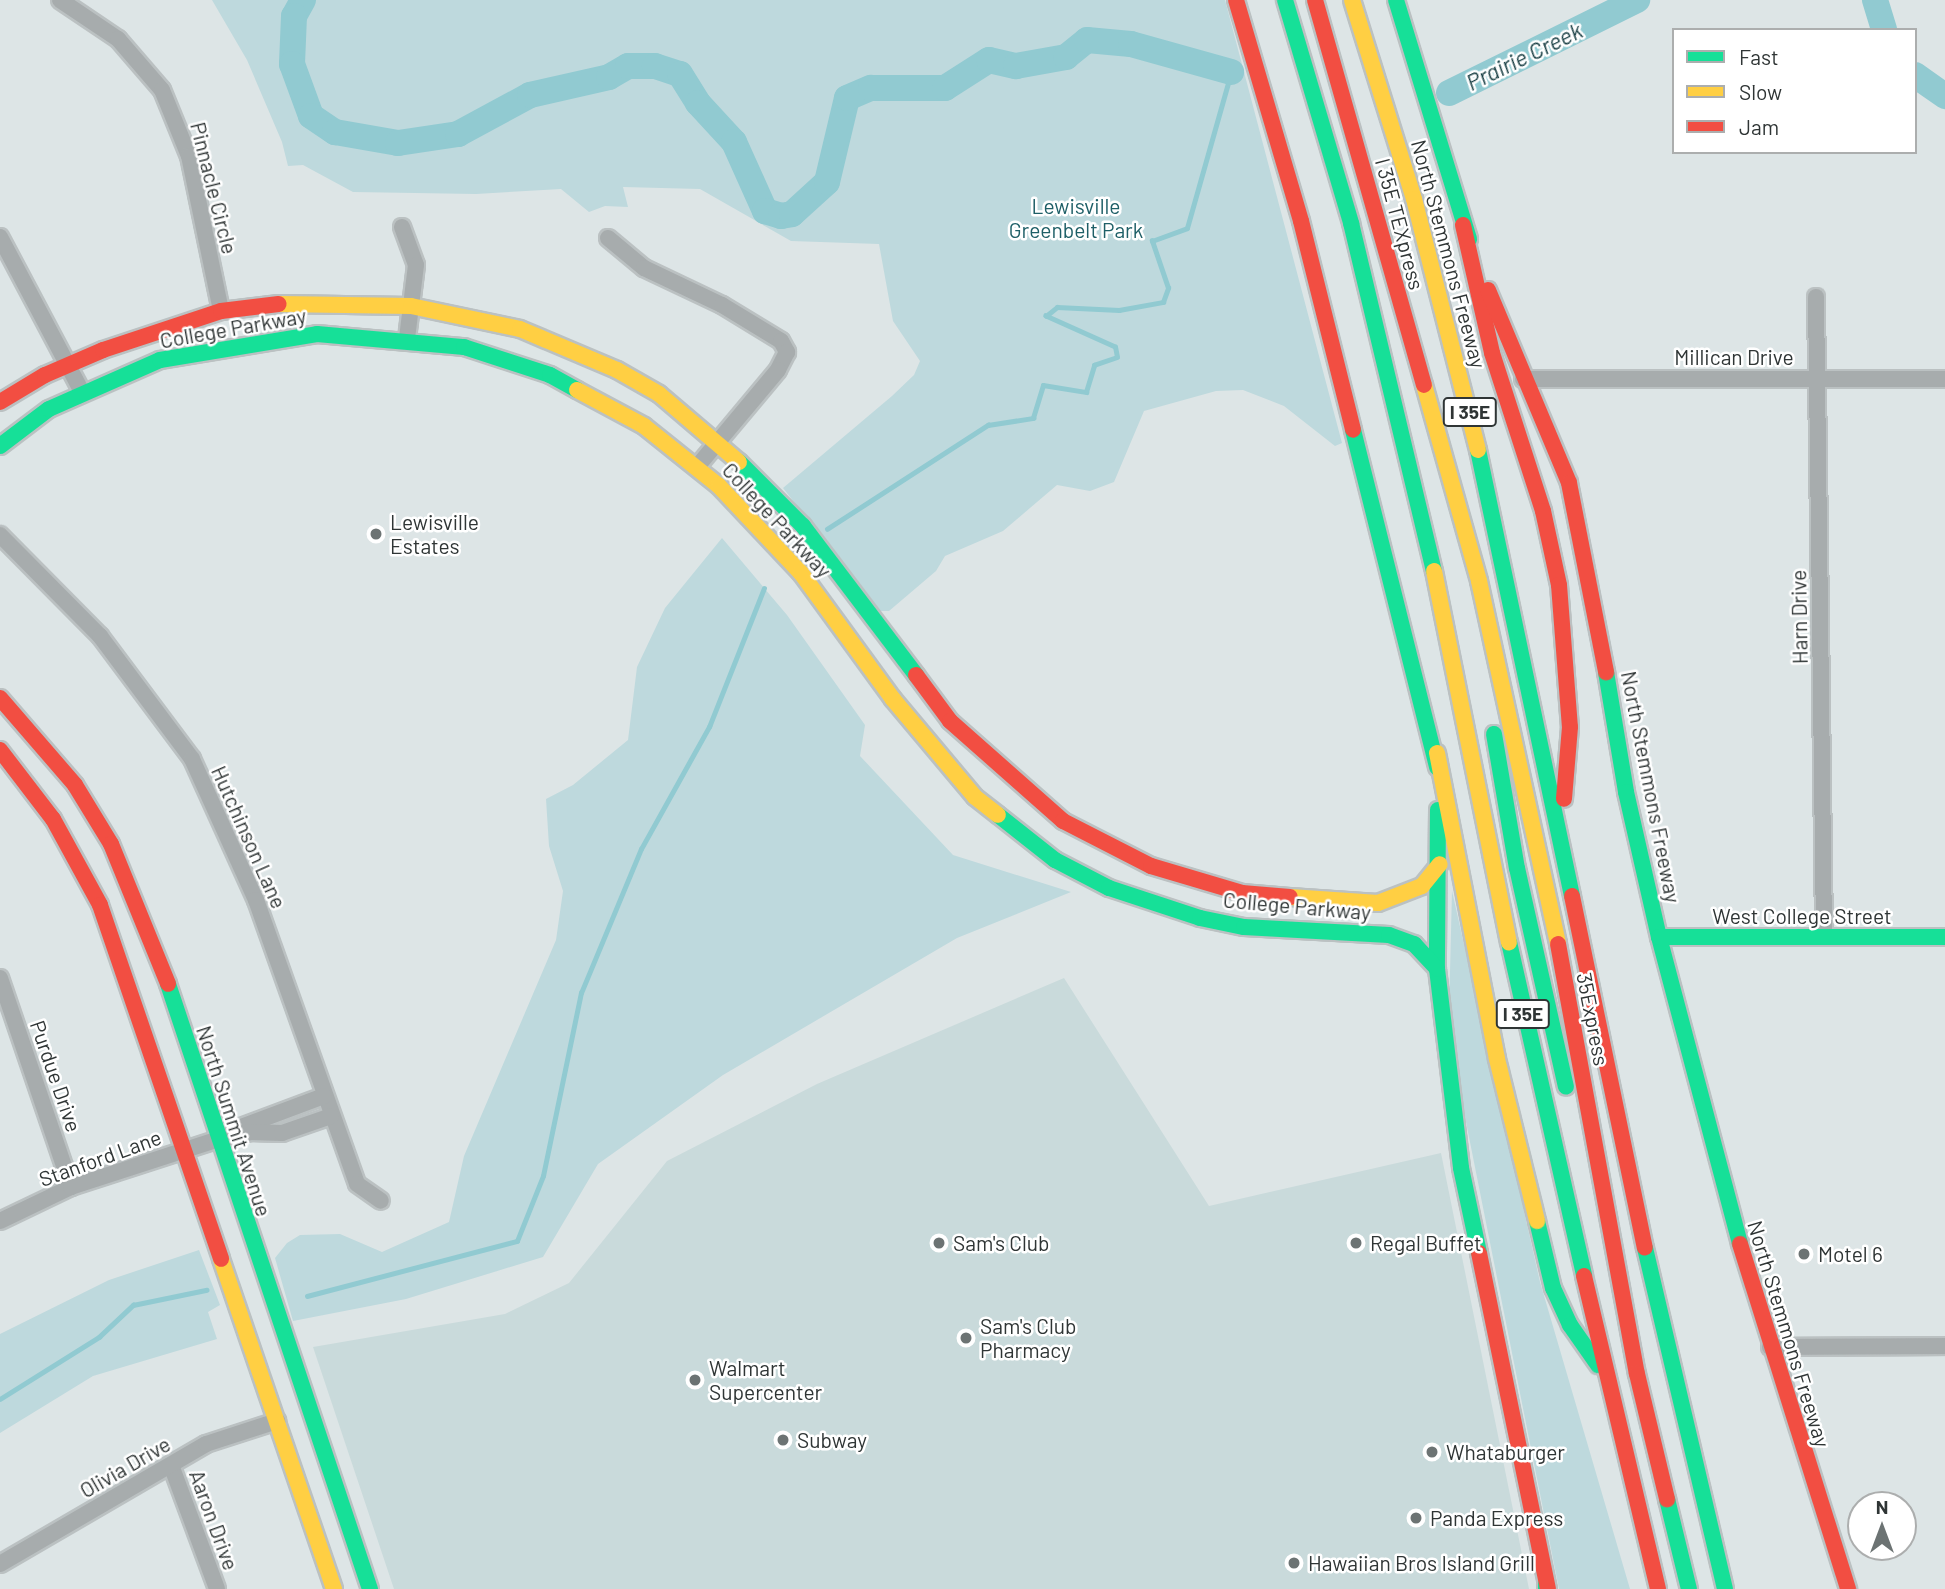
<!DOCTYPE html>
<style>
body{margin:0}
#map{position:relative;width:1945px;height:1589px;overflow:hidden;background:#dde5e6;font-family:Barlow,sans-serif}
div>[style]{position:absolute}
[style*='--x']{left:calc(var(--x)*1px);top:calc(var(--y)*1px);width:calc(var(--w)*1px);rotate:calc(var(--a)*1deg)}
.built>*{inset:0;background:#c9dadb}
.green>*{inset:0;background:#bed9dd}
.stream>*{height:4.5px;margin:-2.25px;padding:0 2.25px;transform-origin:2.25px;border-radius:2.25px;background:#91cad1}
.river>*{height:26px;margin:-13px;padding:0 13px;transform-origin:13px;border-radius:13px;background:#91cad1}
.roads{filter:drop-shadow(2px 0 #bbc1c2) drop-shadow(-2px 0 #bbc1c2) drop-shadow(0 2px #bbc1c2) drop-shadow(0 -2px #bbc1c2)}
.street>*{height:16px;margin:-8px;padding:0 8px;transform-origin:8px;border-radius:8px;background:#a7acad}
.fast>*{height:16px;margin:-8px;padding:0 8px;transform-origin:8px;border-radius:8px;background:#16e098}
.slow>*{height:16px;margin:-8px;padding:0 8px;transform-origin:8px;border-radius:8px;background:#ffcf43}
.jam>*{height:16px;margin:-8px;padding:0 8px;transform-origin:8px;border-radius:8px;background:#f24e42}
.dots>*{width:19px;height:19px;translate:-50% -50%;box-sizing:border-box;border:4px solid #fff;border-radius:50%}
span{translate:-50% -50%;white-space:nowrap;text-align:center;line-height:1.15;-webkit-text-stroke:5px #fff;paint-order:stroke}
.shield-label span{padding:2px 5px;background:#fff;border:2px solid;border-radius:5px;-webkit-text-stroke-width:0}
.shield-label{font-size:19px;color:#2f3535;font-weight:700}
.street-label{font-size:21px;color:#2f3535}
.park-label{font-size:21px;color:#1e5f67}
.poi-label{font-size:21px;color:#2f3535}
.left{translate:0 -50%;text-align:left}
.water-label{font-size:23px;color:#193f44;font-style:italic}
.legend{position:absolute;left:1672px;top:28px;width:245px;height:126px;box-sizing:border-box;background:#fff;border:2px solid #acaeae;margin:0;padding:9px 12px;list-style:none;font-size:21px;color:#2f3535}
.legend li{display:flex;align-items:center;gap:14px;height:35px}
.legend b{width:35px;border:2px solid #acaeae}
.north{position:absolute;left:1847px;top:1491px;width:70px;height:70px;box-sizing:border-box;background:#fff;border:2px solid #acaeae;border-radius:50%;rotate:0deg;font-size:19px;font-weight:700;line-height:28px;text-align:center;color:#2f3535}
.north::after{content:'';display:block;margin:auto;width:24px;height:32px;background:#6c7373;clip-path:polygon(50% 0,100% 100%,50% 72%,0 100%)}
</style>
<div id="map">
<div class="built">
<i style="clip-path:polygon(1064px 978px,1209px 1206px,1441px 1153px,1529px 1589px,394px 1589px,313px 1347px,505px 1314px,569px 1283px,667px 1161px,817px 1084px)"></i>
</div>
<div class="green">
<i style="clip-path:polygon(212px 0,1225px 0,1342px 443px,1335px 446px,1284px 406px,1243px 390px,1216px 391px,1144px 411px,1114px 482px,1090px 491px,1057px 485px,1003px 531px,945px 556px,936px 571px,889px 611px,880px 611px,783px 488px,892px 396px,914px 375px,920px 361px,893px 321px,879px 244px,791px 241px,700px 189px,623px 187px,628px 207px,605px 206px,589px 212px,561px 189px,476px 194px,353px 192px,303px 165px,288px 166px,282px 142px,247px 60px)"></i>
<i style="clip-path:polygon(722px 538px,787px 615px,865px 725px,860px 756px,953px 855px,1071px 892px,957px 938px,723px 1075px,598px 1164px,543px 1257px,406px 1299px,293px 1321px,275px 1258px,287px 1243px,300px 1235px,340px 1234px,382px 1252px,449px 1222px,464px 1156px,556px 940px,563px 891px,549px 846px,546px 799px,573px 785px,628px 740px,637px 667px,665px 608px)"></i>
<i style="clip-path:polygon(1452px 891px,1540px 1282px,1630px 1589px,1559px 1589px,1466px 1122px,1449px 1013px)"></i>
<i style="clip-path:polygon(199px 1250px,220px 1305px,208px 1312px,217px 1339px,93px 1376px,0 1433px,0 1334px,109px 1280px)"></i>
</div>
<div class="stream">
<i style="--x:827;--y:529;--w:192;--a:-32.9"></i>
<i style="--x:988;--y:425;--w:46;--a:-8.8"></i>
<i style="--x:1033;--y:418;--w:34;--a:-73"></i>
<i style="--x:1043;--y:385;--w:44;--a:9.2"></i>
<i style="--x:1086;--y:392;--w:28;--a:-73"></i>
<i style="--x:1094;--y:365;--w:24;--a:-19"></i>
<i style="--x:1117;--y:357;--w:10;--a:-101"></i>
<i style="--x:1115;--y:347;--w:76;--a:-155.8"></i>
<i style="--x:1046;--y:316;--w:14;--a:-39"></i>
<i style="--x:1057;--y:307;--w:62;--a:2.8"></i>
<i style="--x:1119;--y:310;--w:45;--a:-10.3"></i>
<i style="--x:1163;--y:302;--w:15;--a:-70"></i>
<i style="--x:1168;--y:288;--w:50;--a:-108.8"></i>
<i style="--x:1152;--y:241;--w:37;--a:-20"></i>
<i style="--x:1187;--y:228;--w:162;--a:-74.2"></i>
<i style="--x:307;--y:1296;--w:217;--a:-14.7"></i>
<i style="--x:517;--y:1241;--w:70;--a:-68.2"></i>
<i style="--x:543;--y:1176;--w:187;--a:-78.3"></i>
<i style="--x:581;--y:993;--w:156;--a:-67.4"></i>
<i style="--x:641;--y:849;--w:140;--a:-60.9"></i>
<i style="--x:709;--y:727;--w:149;--a:-68.4"></i>
<i style="--x:0;--y:1399;--w:117;--a:-32.1"></i>
<i style="--x:99;--y:1337;--w:47;--a:-43.3"></i>
<i style="--x:133;--y:1305;--w:75;--a:-11.6"></i>
</div>
<div class="river">
<i style="--x:303;--y:0;--w:18;--a:119"></i>
<i style="--x:294;--y:16;--w:48;--a:92.4"></i>
<i style="--x:292;--y:64;--w:55;--a:69.9"></i>
<i style="--x:311;--y:116;--w:29;--a:34"></i>
<i style="--x:335;--y:132;--w:64;--a:9.9"></i>
<i style="--x:398;--y:143;--w:61;--a:-8.5"></i>
<i style="--x:458;--y:134;--w:82;--a:-28.4"></i>
<i style="--x:530;--y:95;--w:81;--a:-12.8"></i>
<i style="--x:609;--y:77;--w:22;--a:-30"></i>
<i style="--x:628;--y:66;--w:27;--a:0"></i>
<i style="--x:655;--y:66;--w:26;--a:18"></i>
<i style="--x:680;--y:74;--w:34;--a:58"></i>
<i style="--x:698;--y:103;--w:53;--a:47.3"></i>
<i style="--x:734;--y:142;--w:76;--a:65.8"></i>
<i style="--x:765;--y:211;--w:17;--a:17"></i>
<i style="--x:781;--y:216;--w:11;--a:-10"></i>
<i style="--x:792;--y:214;--w:47;--a:-42.4"></i>
<i style="--x:827;--y:182;--w:86;--a:-76.6"></i>
<i style="--x:847;--y:98;--w:26;--a:-23"></i>
<i style="--x:871;--y:88;--w:74;--a:0"></i>
<i style="--x:945;--y:88;--w:52;--a:-32.5"></i>
<i style="--x:989;--y:60;--w:28;--a:13"></i>
<i style="--x:1016;--y:66;--w:51;--a:-10.2"></i>
<i style="--x:1066;--y:57;--w:27;--a:-39"></i>
<i style="--x:1087;--y:40;--w:44;--a:5.2"></i>
<i style="--x:1131;--y:44;--w:104;--a:15.6"></i>
<i style="--x:1875;--y:0;--w:31;--a:73"></i>
<i style="--x:1915;--y:75;--w:37;--a:35"></i>
<i style="--x:1449;--y:93;--w:210;--a:-26.3"></i>
</div>
<div class="roads">
<div class="street">
<i style="--x:60;--y:0;--w:70;--a:33.9"></i>
<i style="--x:118;--y:39;--w:67;--a:49.2"></i>
<i style="--x:162;--y:90;--w:71;--a:67.8"></i>
<i style="--x:189;--y:156;--w:158;--a:78.3"></i>
<i style="--x:402;--y:227;--w:40;--a:69.8"></i>
<i style="--x:416;--y:265;--w:74;--a:97"></i>
<i style="--x:0;--y:237;--w:175;--a:62.1"></i>
<i style="--x:608;--y:238;--w:47;--a:39.8"></i>
<i style="--x:644;--y:268;--w:86;--a:25.4"></i>
<i style="--x:722;--y:305;--w:69;--a:31.4"></i>
<i style="--x:781;--y:341;--w:13;--a:61"></i>
<i style="--x:787;--y:352;--w:20;--a:117"></i>
<i style="--x:778;--y:370;--w:126;--a:129.9"></i>
<i style="--x:1816;--y:297;--w:640;--a:89.28"></i>
<i style="--x:1523;--y:379;--w:422;--a:0"></i>
<i style="--x:0;--y:535;--w:142;--a:45.3"></i>
<i style="--x:100;--y:636;--w:154;--a:53.2"></i>
<i style="--x:192;--y:759;--w:155;--a:65.6"></i>
<i style="--x:256;--y:900;--w:301;--a:70.4"></i>
<i style="--x:357;--y:1184;--w:29;--a:35"></i>
<i style="--x:0;--y:978;--w:221;--a:71.2"></i>
<i style="--x:233;--y:1130;--w:97;--a:-20.5"></i>
<i style="--x:0;--y:1221;--w:79;--a:-25.6"></i>
<i style="--x:71;--y:1187;--w:152;--a:-18"></i>
<i style="--x:216;--y:1140;--w:35;--a:-13"></i>
<i style="--x:250;--y:1132;--w:32;--a:2"></i>
<i style="--x:282;--y:1133;--w:52;--a:-19.1"></i>
<i style="--x:1770;--y:1347;--w:175;--a:-0.3"></i>
<i style="--x:171;--y:1465;--w:132;--a:69.6"></i>
<i style="--x:0;--y:1564;--w:238;--a:-30.2"></i>
<i style="--x:206;--y:1444;--w:75;--a:-17.9"></i>
</div>
<div class="fast">
<i style="--x:1285;--y:0;--w:233;--a:73.5"></i>
<i style="--x:1351;--y:223;--w:358;--a:76.6"></i>
<i style="--x:1396;--y:0;--w:250;--a:73"></i>
<i style="--x:1353;--y:430;--w:348;--a:76"></i>
<i style="--x:0;--y:446;--w:61;--a:-37.1"></i>
<i style="--x:49;--y:409;--w:121;--a:-23.8"></i>
<i style="--x:160;--y:360;--w:159;--a:-9.4"></i>
<i style="--x:317;--y:334;--w:148;--a:5.1"></i>
<i style="--x:464;--y:347;--w:90;--a:18"></i>
<i style="--x:550;--y:375;--w:31;--a:29"></i>
<i style="--x:1478;--y:450;--w:456;--a:78.1"></i>
<i style="--x:739;--y:462;--w:91;--a:45"></i>
<i style="--x:803;--y:526;--w:187;--a:52.8"></i>
<i style="--x:1606;--y:672;--w:122;--a:80.5"></i>
<i style="--x:1626;--y:792;--w:149;--a:77.2"></i>
<i style="--x:1659;--y:937;--w:318;--a:75.2"></i>
<i style="--x:1494;--y:734;--w:136;--a:80.3"></i>
<i style="--x:1517;--y:868;--w:224;--a:77.4"></i>
<i style="--x:1438;--y:810;--w:159;--a:90.4"></i>
<i style="--x:1437;--y:969;--w:200;--a:83.1"></i>
<i style="--x:1461;--y:1168;--w:87;--a:78"></i>
<i style="--x:998;--y:815;--w:73;--a:38.3"></i>
<i style="--x:1055;--y:860;--w:61;--a:27.4"></i>
<i style="--x:1109;--y:888;--w:96;--a:18.2"></i>
<i style="--x:1200;--y:918;--w:45;--a:11.6"></i>
<i style="--x:1244;--y:927;--w:145;--a:3.2"></i>
<i style="--x:1389;--y:935;--w:27;--a:20"></i>
<i style="--x:1414;--y:944;--w:34;--a:47"></i>
<i style="--x:1659;--y:937;--w:286;--a:0"></i>
<i style="--x:1509;--y:942;--w:342;--a:77.3"></i>
<i style="--x:168;--y:984;--w:638;--a:71.54"></i>
<i style="--x:1537;--y:1221;--w:69;--a:76.6"></i>
<i style="--x:1553;--y:1288;--w:41;--a:65.3"></i>
<i style="--x:1570;--y:1325;--w:49;--a:55"></i>
<i style="--x:1645;--y:1248;--w:350;--a:76.8"></i>
<i style="--x:1667;--y:1499;--w:93;--a:76.3"></i>
<i style="--x:1546;--y:1584;--w:5;--a:90"></i>
</div>
<div class="slow">
<i style="--x:1352;--y:0;--w:208;--a:72.7"></i>
<i style="--x:1414;--y:199;--w:259;--a:75.7"></i>
<i style="--x:279;--y:304;--w:132;--a:0.9"></i>
<i style="--x:411;--y:306;--w:111;--a:11.9"></i>
<i style="--x:520;--y:329;--w:105;--a:22.9"></i>
<i style="--x:617;--y:370;--w:48;--a:29.7"></i>
<i style="--x:659;--y:394;--w:105;--a:40.4"></i>
<i style="--x:1424;--y:385;--w:204;--a:74.3"></i>
<i style="--x:1479;--y:581;--w:371;--a:77.7"></i>
<i style="--x:577;--y:390;--w:76;--a:28.2"></i>
<i style="--x:644;--y:426;--w:96;--a:38.7"></i>
<i style="--x:719;--y:486;--w:120;--a:46.7"></i>
<i style="--x:801;--y:573;--w:155;--a:53.9"></i>
<i style="--x:892;--y:698;--w:129;--a:50"></i>
<i style="--x:975;--y:797;--w:29;--a:38"></i>
<i style="--x:1434;--y:571;--w:379;--a:78.6"></i>
<i style="--x:1437;--y:753;--w:312;--a:78.9"></i>
<i style="--x:1497;--y:1059;--w:167;--a:76.1"></i>
<i style="--x:1290;--y:897;--w:88;--a:3.9"></i>
<i style="--x:1378;--y:903;--w:47;--a:-21.1"></i>
<i style="--x:1422;--y:886;--w:28;--a:-51"></i>
<i style="--x:221;--y:1259;--w:349;--a:71.1"></i>
</div>
<div class="jam">
<i style="--x:1236;--y:0;--w:230;--a:73.6"></i>
<i style="--x:1301;--y:221;--w:215;--a:76"></i>
<i style="--x:1315;--y:0;--w:400;--a:74.2"></i>
<i style="--x:1463;--y:225;--w:131;--a:77.2"></i>
<i style="--x:1492;--y:353;--w:166;--a:72.1"></i>
<i style="--x:1543;--y:511;--w:76;--a:77.8"></i>
<i style="--x:1559;--y:585;--w:142;--a:85.6"></i>
<i style="--x:1570;--y:727;--w:72;--a:94.8"></i>
<i style="--x:1488;--y:290;--w:209;--a:67.2"></i>
<i style="--x:1569;--y:483;--w:193;--a:78.9"></i>
<i style="--x:0;--y:402;--w:52;--a:-31"></i>
<i style="--x:45;--y:375;--w:63;--a:-23.3"></i>
<i style="--x:103;--y:350;--w:124;--a:-18.3"></i>
<i style="--x:221;--y:311;--w:58;--a:-6.9"></i>
<i style="--x:916;--y:675;--w:57;--a:53.5"></i>
<i style="--x:950;--y:721;--w:151;--a:41.5"></i>
<i style="--x:1063;--y:821;--w:99;--a:27.1"></i>
<i style="--x:1151;--y:866;--w:95;--a:16.5"></i>
<i style="--x:1242;--y:893;--w:48;--a:4.8"></i>
<i style="--x:0;--y:698;--w:115;--a:49.2"></i>
<i style="--x:75;--y:785;--w:69;--a:58.6"></i>
<i style="--x:111;--y:844;--w:151;--a:67.8"></i>
<i style="--x:0;--y:750;--w:87;--a:52.5"></i>
<i style="--x:53;--y:819;--w:98;--a:61.3"></i>
<i style="--x:100;--y:905;--w:374;--a:71.1"></i>
<i style="--x:1572;--y:896;--w:359;--a:78.3"></i>
<i style="--x:1558;--y:944;--w:437;--a:79.6"></i>
<i style="--x:1637;--y:1374;--w:129;--a:76.5"></i>
<i style="--x:1740;--y:1244;--w:362;--a:72.6"></i>
<i style="--x:1479;--y:1253;--w:343;--a:78.4"></i>
<i style="--x:1584;--y:1276;--w:322;--a:76.7"></i>
</div>
</div>
<div class="dots">
<i style="left:376px;top:534px;background:#6c7373"></i>
<i style="left:939px;top:1243px;background:#6c7373"></i>
<i style="left:1356px;top:1243px;background:#6c7373"></i>
<i style="left:1804px;top:1254px;background:#6c7373"></i>
<i style="left:966px;top:1338px;background:#6c7373"></i>
<i style="left:695px;top:1380px;background:#6c7373"></i>
<i style="left:783px;top:1440px;background:#6c7373"></i>
<i style="left:1432px;top:1452px;background:#6c7373"></i>
<i style="left:1416px;top:1518px;background:#6c7373"></i>
<i style="left:1294px;top:1563px;background:#6c7373"></i>
</div>
<div class="shield-label">
<span style="left:1470px;top:412px">I 35E</span>
<span style="left:1523px;top:1014px">I 35E</span>
</div>
<div class="street-label">
<span style="left:214px;top:188px;rotate:76deg">Pinnacle Circle</span>
<span style="left:1400px;top:224px;rotate:75deg">I 35E TEXpress</span>
<span style="left:1449px;top:254px;rotate:75deg">North Stemmons Freeway</span>
<span style="left:233px;top:328px;rotate:-10deg">College Parkway</span>
<span style="left:1734px;top:357px">Millican Drive</span>
<span style="left:777px;top:520px;rotate:47deg">College Parkway</span>
<span style="left:1799px;top:617px;rotate:-91deg">Harn Drive</span>
<span style="left:1651px;top:787px;rotate:79deg">North Stemmons Freeway</span>
<span style="left:249px;top:837px;rotate:66deg">Hutchinson Lane</span>
<span style="left:1297px;top:906px;rotate:5deg">College Parkway</span>
<span style="left:1802px;top:916px">West College Street</span>
<span style="left:1593px;top:1019px;rotate:79deg">35Express</span>
<span style="left:56px;top:1076px;rotate:71deg">Purdue Drive</span>
<span style="left:234px;top:1121px;rotate:72deg">North Summit Avenue</span>
<span style="left:100px;top:1158px;rotate:-20deg">Stanford Lane</span>
<span style="left:1789px;top:1334px;rotate:73deg">North Stemmons Freeway</span>
<span style="left:125px;top:1467px;rotate:-30deg">Olivia Drive</span>
<span style="left:214px;top:1520px;rotate:70deg">Aaron Drive</span>
</div>
<div class="park-label">
<span style="left:1076px;top:218px">Lewisville<br>Greenbelt Park</span>
</div>
<div class="poi-label">
<span class="left" style="left:390px;top:534px">Lewisville<br>Estates</span>
<span class="left" style="left:953px;top:1243px">Sam's Club</span>
<span class="left" style="left:1370px;top:1243px">Regal Buffet</span>
<span class="left" style="left:1818px;top:1254px">Motel 6</span>
<span class="left" style="left:980px;top:1338px">Sam's Club<br>Pharmacy</span>
<span class="left" style="left:709px;top:1380px">Walmart<br>Supercenter</span>
<span class="left" style="left:797px;top:1440px">Subway</span>
<span class="left" style="left:1446px;top:1452px">Whataburger</span>
<span class="left" style="left:1430px;top:1518px">Panda Express</span>
<span class="left" style="left:1308px;top:1563px">Hawaiian Bros Island Grill</span>
</div>
<div class="water-label">
<span style="left:1524px;top:56px;rotate:-26deg">Prairie Creek</span>
</div>
<ul class="legend">
<li><b style="height:9px;background:#16e098"></b>Fast</li>
<li><b style="height:9px;background:#ffcf43"></b>Slow</li>
<li><b style="height:9px;background:#f24e42"></b>Jam</li>
</ul>
<div class="north">N</div>
</div>
